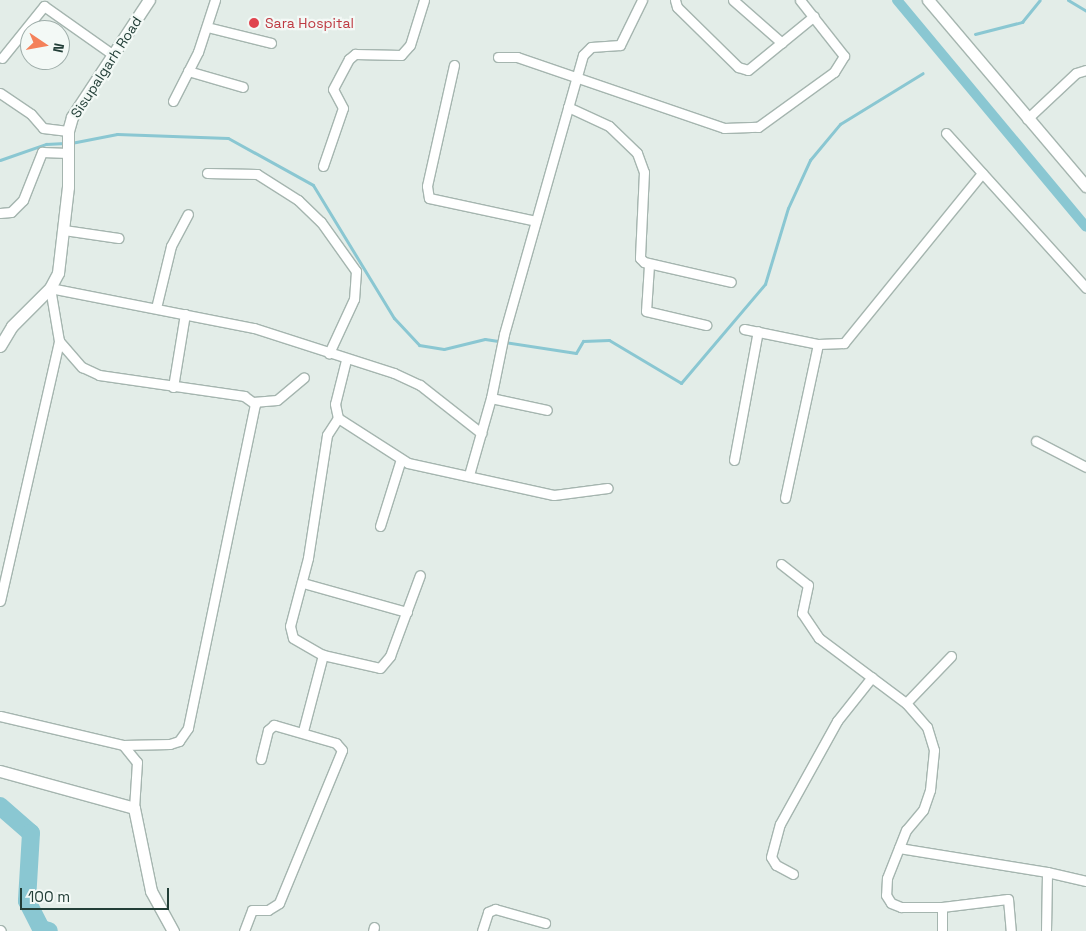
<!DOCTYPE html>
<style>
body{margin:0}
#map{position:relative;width:1086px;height:931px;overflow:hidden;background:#e3ede8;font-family:"Space Grotesk",sans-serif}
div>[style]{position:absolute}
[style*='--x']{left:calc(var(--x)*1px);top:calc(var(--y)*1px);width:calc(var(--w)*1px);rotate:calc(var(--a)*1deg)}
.stream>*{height:3px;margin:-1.5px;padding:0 1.5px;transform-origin:1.5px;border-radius:1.5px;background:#8ac7d2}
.canal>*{height:10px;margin:-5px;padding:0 5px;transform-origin:5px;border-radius:5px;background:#8ac7d2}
.river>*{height:18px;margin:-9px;padding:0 9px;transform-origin:9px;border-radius:9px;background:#8ac7d2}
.roads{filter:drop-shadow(1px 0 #a5b5af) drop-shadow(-1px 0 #a5b5af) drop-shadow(0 1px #a5b5af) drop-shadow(0 -1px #a5b5af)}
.minor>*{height:9px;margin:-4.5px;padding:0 4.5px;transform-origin:4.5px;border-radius:4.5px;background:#fff}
.tertiary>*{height:11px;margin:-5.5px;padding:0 5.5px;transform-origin:5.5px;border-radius:5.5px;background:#fff}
.dots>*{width:14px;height:14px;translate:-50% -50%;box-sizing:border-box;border:2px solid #f3f9f6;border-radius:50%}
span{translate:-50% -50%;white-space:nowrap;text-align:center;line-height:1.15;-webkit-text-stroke:4.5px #f3f9f6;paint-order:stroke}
.health-label{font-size:14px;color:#be3a42}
.left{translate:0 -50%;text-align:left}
.street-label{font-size:14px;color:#223e37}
.north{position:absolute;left:20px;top:20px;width:50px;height:50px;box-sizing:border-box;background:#f3f9f6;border:1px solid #9faeaa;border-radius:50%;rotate:102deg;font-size:14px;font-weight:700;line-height:20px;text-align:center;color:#223e37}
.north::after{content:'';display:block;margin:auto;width:18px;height:22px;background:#f4815a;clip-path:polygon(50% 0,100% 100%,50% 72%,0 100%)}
.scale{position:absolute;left:20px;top:888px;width:149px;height:22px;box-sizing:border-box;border:2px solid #223e37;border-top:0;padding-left:6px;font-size:15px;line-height:18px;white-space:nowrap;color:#223e37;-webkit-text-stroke:4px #f3f9f6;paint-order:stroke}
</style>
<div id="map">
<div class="stream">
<i style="--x:1068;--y:0;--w:21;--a:31"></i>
<i style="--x:975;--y:34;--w:49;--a:-14.3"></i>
<i style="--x:1022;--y:22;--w:28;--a:-51"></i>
<i style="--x:71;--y:143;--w:47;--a:-11.1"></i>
<i style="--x:117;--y:134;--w:111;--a:2.1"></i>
<i style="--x:228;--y:138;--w:97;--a:28.9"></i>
<i style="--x:313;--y:185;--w:156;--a:58.7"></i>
<i style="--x:394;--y:318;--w:37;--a:47"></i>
<i style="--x:419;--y:345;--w:25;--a:9"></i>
<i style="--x:444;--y:349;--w:42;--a:-13.7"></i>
<i style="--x:485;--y:339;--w:92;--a:8.7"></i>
<i style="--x:576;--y:353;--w:14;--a:-60"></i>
<i style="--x:583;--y:341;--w:26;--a:-2"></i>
<i style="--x:609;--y:340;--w:84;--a:30.8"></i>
<i style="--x:681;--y:383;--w:130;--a:-49.7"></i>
<i style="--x:765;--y:284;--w:79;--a:-73.2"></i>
<i style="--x:788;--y:208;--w:53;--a:-65.4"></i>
<i style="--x:810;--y:160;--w:47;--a:-50.2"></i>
<i style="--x:840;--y:124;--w:97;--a:-31.6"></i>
<i style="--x:0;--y:160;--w:49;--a:-19.2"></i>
<i style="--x:46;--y:144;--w:19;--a:-3"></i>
</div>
<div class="canal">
<i style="--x:897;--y:0;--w:295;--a:50.2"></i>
</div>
<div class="river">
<i style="--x:0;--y:806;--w:41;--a:41.1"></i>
<i style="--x:31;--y:833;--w:68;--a:93.4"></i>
<i style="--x:27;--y:901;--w:31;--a:63"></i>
<i style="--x:41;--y:929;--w:8;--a:14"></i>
</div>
<div class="roads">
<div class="minor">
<i style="--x:675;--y:0;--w:7;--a:74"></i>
<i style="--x:677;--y:7;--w:86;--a:44.5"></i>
<i style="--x:738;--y:67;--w:10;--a:17"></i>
<i style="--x:748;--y:70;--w:85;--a:-39.3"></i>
<i style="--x:733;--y:0;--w:65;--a:41.3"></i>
<i style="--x:207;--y:27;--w:66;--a:14"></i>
<i style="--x:498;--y:57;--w:19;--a:0"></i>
<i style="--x:517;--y:57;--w:219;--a:18.9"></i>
<i style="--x:724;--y:128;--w:34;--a:-2"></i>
<i style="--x:758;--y:127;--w:94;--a:-35.9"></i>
<i style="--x:834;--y:72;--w:19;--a:-58"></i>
<i style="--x:844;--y:56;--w:71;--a:-128.2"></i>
<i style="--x:2;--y:58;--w:67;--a:-51.1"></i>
<i style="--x:44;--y:6;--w:83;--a:35.2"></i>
<i style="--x:454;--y:65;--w:124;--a:102.6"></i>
<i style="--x:427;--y:186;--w:12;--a:81"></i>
<i style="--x:429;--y:198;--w:109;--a:12.1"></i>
<i style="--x:188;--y:71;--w:57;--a:16.2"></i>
<i style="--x:0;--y:93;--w:37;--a:34"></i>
<i style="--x:31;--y:114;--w:18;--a:49"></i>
<i style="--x:43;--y:128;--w:25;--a:7"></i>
<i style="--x:173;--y:101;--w:55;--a:-63"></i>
<i style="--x:198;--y:52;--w:55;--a:-71.9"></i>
<i style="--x:568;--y:107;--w:45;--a:24.9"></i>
<i style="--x:609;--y:126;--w:39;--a:44"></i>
<i style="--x:637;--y:153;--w:20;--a:70"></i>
<i style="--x:644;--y:172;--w:86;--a:92.7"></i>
<i style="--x:640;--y:258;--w:6;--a:45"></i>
<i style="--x:644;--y:262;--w:89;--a:12.9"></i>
<i style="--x:1027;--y:119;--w:67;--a:-43.2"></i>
<i style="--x:1076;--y:73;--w:10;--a:-17"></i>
<i style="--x:946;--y:133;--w:209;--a:47.9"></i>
<i style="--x:323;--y:166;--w:61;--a:-71"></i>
<i style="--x:343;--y:108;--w:21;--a:-118"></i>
<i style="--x:333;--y:89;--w:34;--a:-62"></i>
<i style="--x:349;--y:59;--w:8;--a:-40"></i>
<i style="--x:355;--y:54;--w:46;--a:1.2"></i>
<i style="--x:401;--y:55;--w:13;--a:-48"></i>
<i style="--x:410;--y:45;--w:47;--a:-72.7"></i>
<i style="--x:207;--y:173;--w:50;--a:1.1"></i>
<i style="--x:257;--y:174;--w:49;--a:32.4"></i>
<i style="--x:298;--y:200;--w:32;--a:44"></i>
<i style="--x:321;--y:222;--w:60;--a:54.5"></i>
<i style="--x:356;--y:271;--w:28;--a:94"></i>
<i style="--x:354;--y:299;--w:60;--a:114.8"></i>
<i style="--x:0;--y:213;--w:11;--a:-5"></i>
<i style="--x:11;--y:212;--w:17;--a:-45"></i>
<i style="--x:23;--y:200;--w:52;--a:-68.4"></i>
<i style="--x:42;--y:152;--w:26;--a:2"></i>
<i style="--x:64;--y:230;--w:55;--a:8.4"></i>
<i style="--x:649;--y:265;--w:46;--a:93.7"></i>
<i style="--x:646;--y:311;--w:62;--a:13.1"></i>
<i style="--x:156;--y:308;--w:64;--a:-76.4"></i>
<i style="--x:171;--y:246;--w:36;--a:-62"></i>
<i style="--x:744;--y:329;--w:76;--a:11.5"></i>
<i style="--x:818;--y:344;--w:26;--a:-2"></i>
<i style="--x:844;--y:343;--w:219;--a:-50.9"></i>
<i style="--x:59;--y:341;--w:35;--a:49"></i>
<i style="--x:82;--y:367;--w:19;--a:25"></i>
<i style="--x:99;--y:375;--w:147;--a:8.2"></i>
<i style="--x:244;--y:396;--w:14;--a:36"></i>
<i style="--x:255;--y:404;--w:331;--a:101.7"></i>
<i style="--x:188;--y:728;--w:16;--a:125"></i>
<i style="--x:179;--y:741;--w:9;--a:162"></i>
<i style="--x:170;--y:744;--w:47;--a:178.8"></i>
<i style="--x:346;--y:360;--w:45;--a:104"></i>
<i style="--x:335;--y:404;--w:14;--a:78"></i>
<i style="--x:338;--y:418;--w:83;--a:32.7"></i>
<i style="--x:408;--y:463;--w:149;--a:12.4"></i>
<i style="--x:554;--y:495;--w:54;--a:-7.4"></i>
<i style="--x:173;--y:387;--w:74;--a:-80.7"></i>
<i style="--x:491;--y:398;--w:57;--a:12.1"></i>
<i style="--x:253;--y:402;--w:24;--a:-5"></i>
<i style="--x:277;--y:400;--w:35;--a:-40"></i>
<i style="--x:338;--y:418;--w:20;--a:123"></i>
<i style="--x:327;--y:435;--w:124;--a:98.8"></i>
<i style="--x:308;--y:558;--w:70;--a:104.8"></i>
<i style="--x:290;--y:626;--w:12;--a:76"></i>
<i style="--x:293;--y:638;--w:34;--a:30"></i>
<i style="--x:323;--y:655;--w:58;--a:12.8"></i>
<i style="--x:380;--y:668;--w:16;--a:-50"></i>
<i style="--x:390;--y:656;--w:86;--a:-69.7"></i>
<i style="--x:1036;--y:441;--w:56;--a:27.5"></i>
<i style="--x:734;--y:460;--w:131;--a:-79.5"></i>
<i style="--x:469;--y:475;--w:80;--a:-74.1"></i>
<i style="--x:491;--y:398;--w:65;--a:-78.5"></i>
<i style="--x:504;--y:334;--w:290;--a:-74.2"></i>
<i style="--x:583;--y:55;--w:11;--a:-45"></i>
<i style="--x:591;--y:47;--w:29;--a:-4"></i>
<i style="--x:620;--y:45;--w:50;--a:-63.9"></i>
<i style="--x:785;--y:498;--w:157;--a:-77.9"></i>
<i style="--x:380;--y:526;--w:70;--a:-72.6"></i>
<i style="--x:781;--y:564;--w:34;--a:38"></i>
<i style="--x:808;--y:585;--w:29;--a:102"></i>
<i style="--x:802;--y:613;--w:30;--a:56"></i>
<i style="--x:819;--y:638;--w:109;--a:36.8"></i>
<i style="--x:906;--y:703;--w:32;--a:49"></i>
<i style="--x:927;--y:727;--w:24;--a:73"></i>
<i style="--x:934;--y:750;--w:40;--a:95.7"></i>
<i style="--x:930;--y:790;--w:21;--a:109"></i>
<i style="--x:923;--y:810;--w:26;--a:130"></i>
<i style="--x:906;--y:830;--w:52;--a:111.6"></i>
<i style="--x:887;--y:878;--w:17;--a:93"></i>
<i style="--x:886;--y:895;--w:9;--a:58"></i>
<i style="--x:891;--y:903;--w:11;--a:22"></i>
<i style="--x:901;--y:907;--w:41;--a:0"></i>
<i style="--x:303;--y:583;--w:108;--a:15.6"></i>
<i style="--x:0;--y:601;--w:267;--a:-77.2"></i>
<i style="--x:59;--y:341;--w:54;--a:-99.6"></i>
<i style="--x:50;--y:288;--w:208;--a:11.1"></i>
<i style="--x:254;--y:328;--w:147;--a:17.8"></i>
<i style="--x:394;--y:373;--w:29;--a:25"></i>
<i style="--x:420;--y:385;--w:78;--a:38.2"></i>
<i style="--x:906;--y:703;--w:65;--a:-46.2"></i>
<i style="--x:0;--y:716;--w:126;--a:13.3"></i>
<i style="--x:123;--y:745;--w:22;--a:51"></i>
<i style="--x:137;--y:762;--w:46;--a:93.7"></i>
<i style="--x:303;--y:731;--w:79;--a:-75.3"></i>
<i style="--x:899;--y:848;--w:150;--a:9.2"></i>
<i style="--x:793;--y:874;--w:19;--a:-152"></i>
<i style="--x:776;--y:865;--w:9;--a:-122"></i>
<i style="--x:771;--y:857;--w:34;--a:-75"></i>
<i style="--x:780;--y:824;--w:118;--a:-61"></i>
<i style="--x:837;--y:721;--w:56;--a:-51.5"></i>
<i style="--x:0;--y:930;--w:1;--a:45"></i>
<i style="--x:244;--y:931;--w:22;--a:-69"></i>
<i style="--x:252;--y:910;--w:16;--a:0"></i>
<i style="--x:268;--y:910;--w:13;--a:-32"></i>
<i style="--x:279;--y:903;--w:165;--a:-67.6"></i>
<i style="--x:342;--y:750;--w:9;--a:-131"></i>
<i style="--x:336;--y:743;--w:65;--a:-163.8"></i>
<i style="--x:274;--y:725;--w:8;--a:140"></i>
<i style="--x:268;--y:730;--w:30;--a:104"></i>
<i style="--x:373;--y:931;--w:4;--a:-76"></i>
<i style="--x:482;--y:931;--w:20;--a:-72"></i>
<i style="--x:488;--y:912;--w:8;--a:-23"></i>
<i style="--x:495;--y:909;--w:52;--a:15.6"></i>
<i style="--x:942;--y:931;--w:24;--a:-90"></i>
<i style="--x:942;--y:907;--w:66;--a:-6.9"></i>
<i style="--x:1008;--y:899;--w:32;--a:85"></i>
<i style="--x:1046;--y:931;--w:59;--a:-89"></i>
<i style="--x:1047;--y:872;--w:40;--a:13"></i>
</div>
<div class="tertiary">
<i style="--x:928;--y:0;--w:244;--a:49.7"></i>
<i style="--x:0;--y:346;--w:23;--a:-59"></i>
<i style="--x:12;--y:326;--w:54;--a:-45"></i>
<i style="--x:50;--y:288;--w:17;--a:-62"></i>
<i style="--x:58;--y:273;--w:87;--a:-83.4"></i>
<i style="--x:68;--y:187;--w:56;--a:-90"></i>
<i style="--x:68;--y:131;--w:15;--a:-74"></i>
<i style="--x:72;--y:117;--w:140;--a:-56.7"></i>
<i style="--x:0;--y:771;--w:139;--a:15.4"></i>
<i style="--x:134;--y:808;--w:85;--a:78.4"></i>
<i style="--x:151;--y:891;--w:46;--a:61.2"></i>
</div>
</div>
<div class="dots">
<i style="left:254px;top:23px;background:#e0444e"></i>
</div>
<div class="health-label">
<span class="left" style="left:265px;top:23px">Sara Hospital</span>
</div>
<div class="street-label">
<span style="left:106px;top:67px;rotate:-57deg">Sisupalgarh Road</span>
</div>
<div class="north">N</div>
<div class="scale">100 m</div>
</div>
